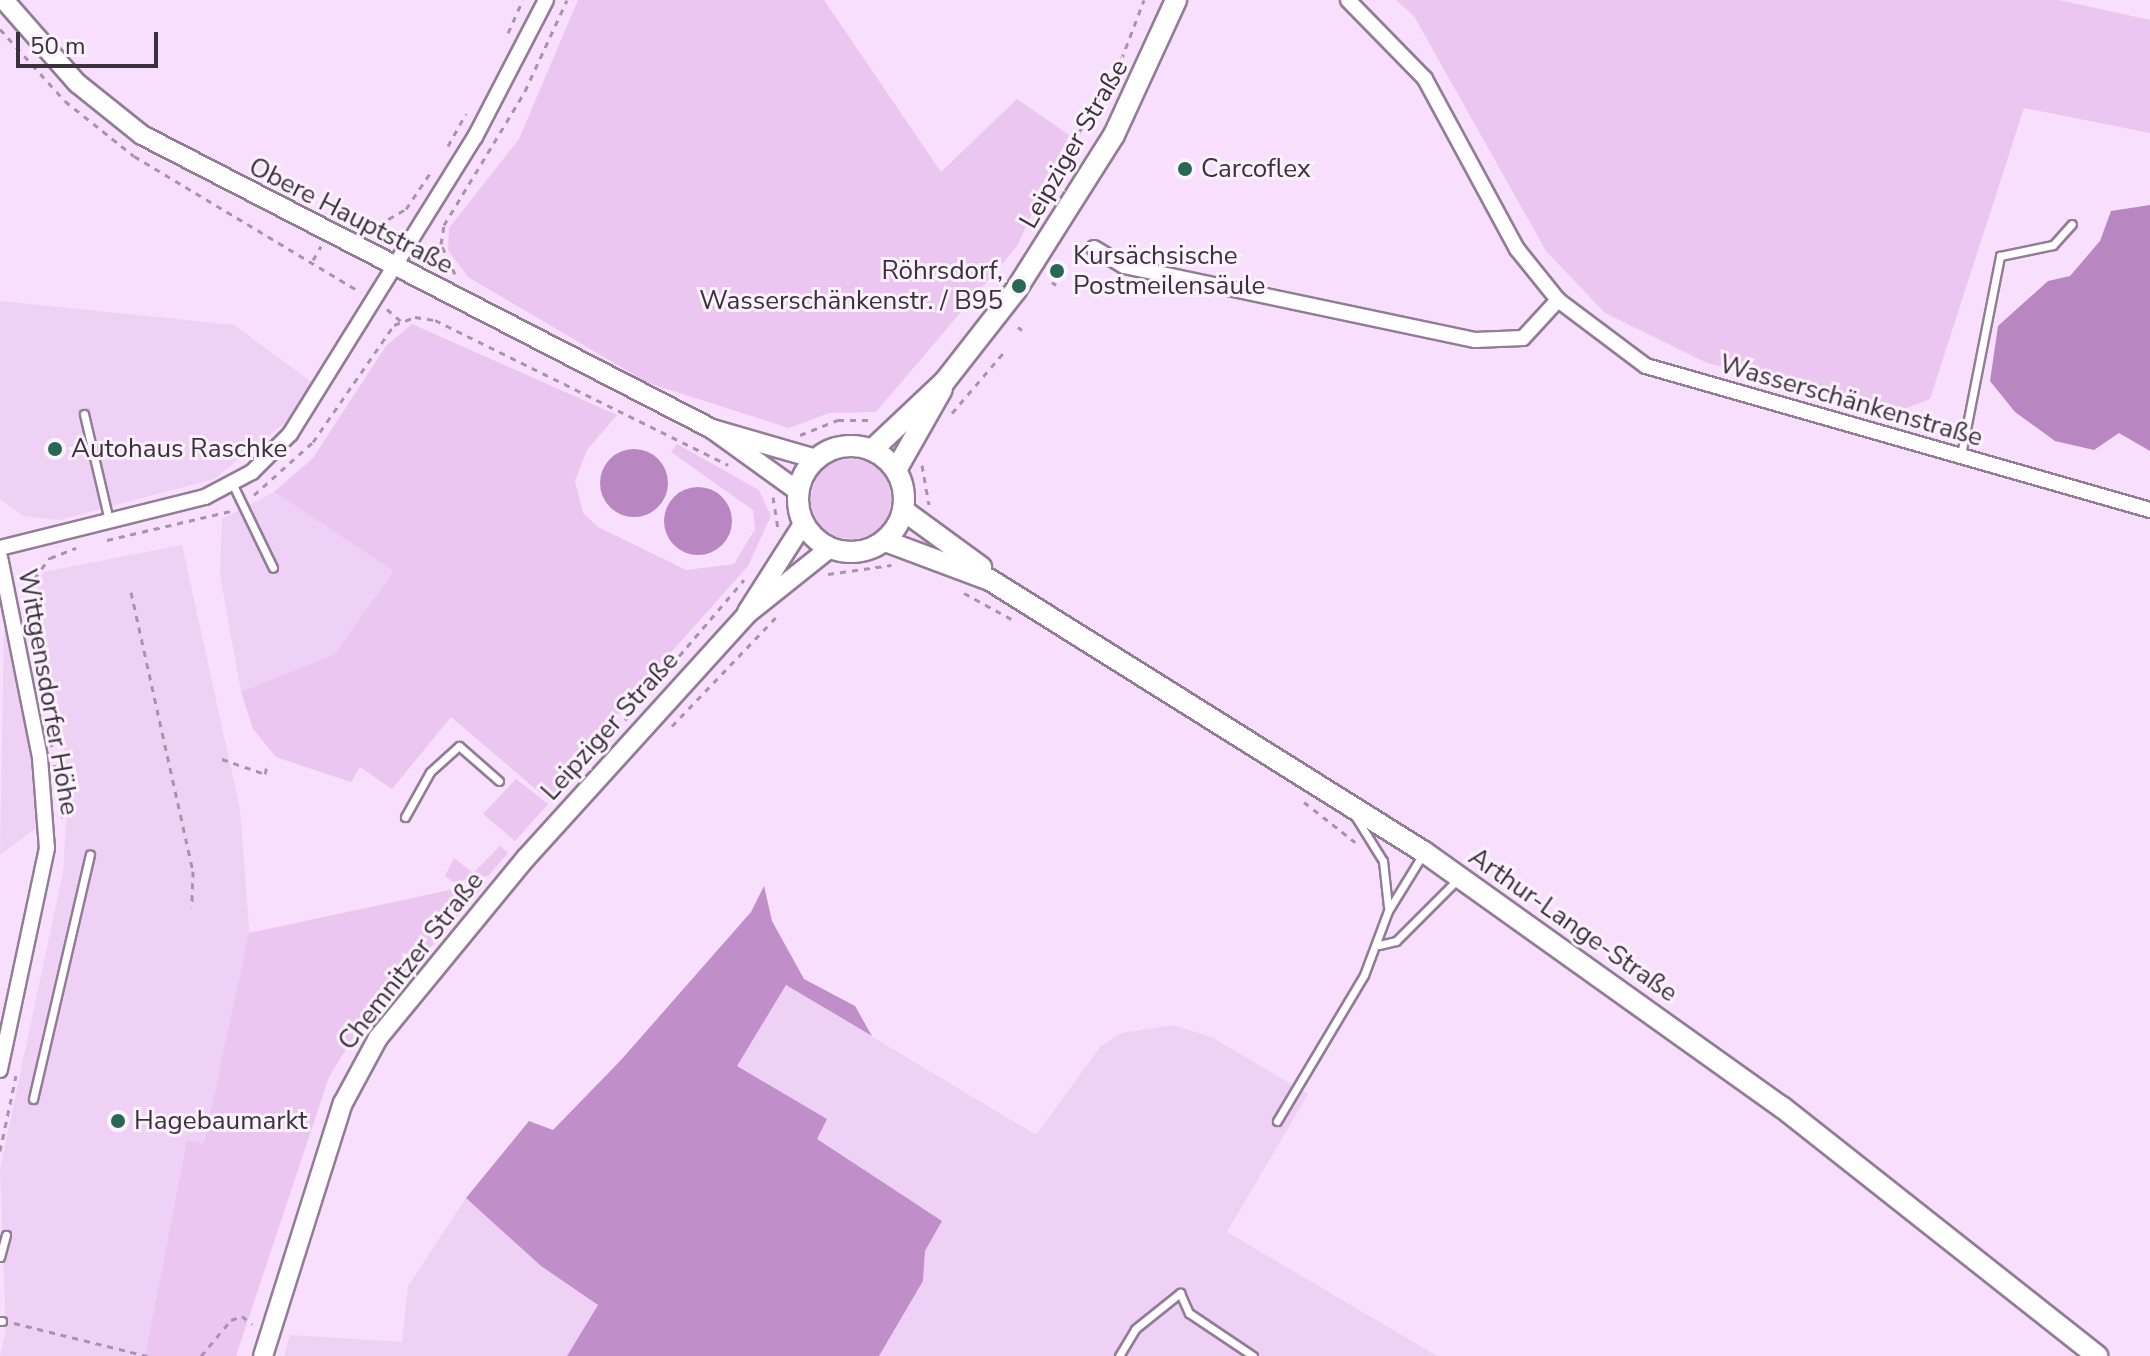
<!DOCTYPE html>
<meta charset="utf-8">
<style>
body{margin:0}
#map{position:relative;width:2150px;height:1356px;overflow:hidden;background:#f8dffd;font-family:"Nunito Sans",sans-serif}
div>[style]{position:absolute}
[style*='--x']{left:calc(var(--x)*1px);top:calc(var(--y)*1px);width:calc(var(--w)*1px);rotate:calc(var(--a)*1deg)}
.built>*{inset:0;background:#eed1f4}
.green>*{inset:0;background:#eac6f1}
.round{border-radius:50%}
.forest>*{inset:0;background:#c08ec9}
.water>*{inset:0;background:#b887c1}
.path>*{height:3px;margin-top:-1.5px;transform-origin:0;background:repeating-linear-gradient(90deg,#a794ab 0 6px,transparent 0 12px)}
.roads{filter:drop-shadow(2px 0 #927c96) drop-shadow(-2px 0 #927c96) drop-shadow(0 2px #927c96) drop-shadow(0 -2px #927c96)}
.service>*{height:7px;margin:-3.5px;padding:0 3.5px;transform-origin:3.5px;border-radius:3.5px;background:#fff}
.minor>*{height:14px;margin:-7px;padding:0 7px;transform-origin:7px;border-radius:7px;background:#fff}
.tertiary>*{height:18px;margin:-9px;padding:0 9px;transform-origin:9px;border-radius:9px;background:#fff}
.secondary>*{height:20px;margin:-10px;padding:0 10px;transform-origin:10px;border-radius:10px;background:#fff}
.secondary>.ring{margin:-10px;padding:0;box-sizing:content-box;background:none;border:20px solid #fff;border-radius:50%}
.dots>*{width:22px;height:22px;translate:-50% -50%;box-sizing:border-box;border:4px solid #fcf2fe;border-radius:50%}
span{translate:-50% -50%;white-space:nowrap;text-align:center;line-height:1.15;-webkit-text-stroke:6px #fcf2fe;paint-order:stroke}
.street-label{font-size:26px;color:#3b313d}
.poi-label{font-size:26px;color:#3b313d}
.left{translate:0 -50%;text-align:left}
.right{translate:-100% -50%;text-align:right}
.scale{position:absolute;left:16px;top:32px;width:142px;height:36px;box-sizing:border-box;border:4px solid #3b313d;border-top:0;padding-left:10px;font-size:24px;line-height:28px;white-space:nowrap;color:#3b313d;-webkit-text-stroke:6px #fcf2fe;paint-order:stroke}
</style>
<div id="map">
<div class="built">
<i style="clip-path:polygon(0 301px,234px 325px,313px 383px,287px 421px,214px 479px,59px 520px,24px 516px,0 499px)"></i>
<i style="clip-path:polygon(274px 492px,395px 571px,335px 654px,241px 692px,220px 574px,222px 519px)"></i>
<i style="clip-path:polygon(182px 545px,240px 809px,250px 940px,204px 1143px,187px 1140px,145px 1356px,0 1356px,6px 1329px,0 1169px,63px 872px,67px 807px,62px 730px,34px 594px,44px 572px)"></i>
<i style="clip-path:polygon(4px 625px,29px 741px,36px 828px,0 855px)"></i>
<i style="clip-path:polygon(786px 985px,1036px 1135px,1101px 1046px,1122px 1033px,1172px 1025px,1211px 1037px,1308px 1094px,1227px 1232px,1437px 1356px,879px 1356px,923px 1281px,925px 1251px,942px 1221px,816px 1139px,826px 1119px,737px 1066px)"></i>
<i style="clip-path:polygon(466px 1198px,541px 1266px,598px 1305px,567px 1356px,284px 1356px,290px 1335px,402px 1342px,408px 1286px)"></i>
</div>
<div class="green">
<i style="clip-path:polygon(578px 0,824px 0,941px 172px,1017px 99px,1069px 135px,1017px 246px,876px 412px,829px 413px,789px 428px,648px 383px,468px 277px,448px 250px,449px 228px,519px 139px)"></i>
<i style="clip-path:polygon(1396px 0,2059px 0,2150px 20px,2150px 133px,2024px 108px,1930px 399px,1899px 411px,1707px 363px,1605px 313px,1546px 251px,1414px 16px)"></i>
<i style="clip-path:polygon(412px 324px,617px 415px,587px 450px,575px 481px,583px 513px,598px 527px,686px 570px,734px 564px,755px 529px,753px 510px,671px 452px,677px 444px,759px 490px,771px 516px,748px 566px,633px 695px,552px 803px,451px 717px,392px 789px,360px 767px,351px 782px,276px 757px,253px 729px,241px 692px,335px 654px,394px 571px,274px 492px,313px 458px,386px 346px)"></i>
<i class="round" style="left:811px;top:459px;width:80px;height:80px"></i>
<i style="clip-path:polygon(516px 779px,548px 804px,515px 841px,483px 814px)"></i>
<i style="clip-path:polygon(500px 846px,508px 853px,488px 876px,453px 882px,445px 876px,454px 858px,473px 873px)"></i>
<i style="clip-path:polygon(487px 882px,354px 1036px,329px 1077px,236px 1356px,145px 1356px,187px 1140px,204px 1143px,249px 933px)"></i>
</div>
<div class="forest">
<i style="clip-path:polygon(764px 886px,772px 921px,804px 979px,855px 1006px,872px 1036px,786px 985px,737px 1066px,827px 1119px,817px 1139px,942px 1221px,925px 1251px,923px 1281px,879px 1356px,567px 1356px,598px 1305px,541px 1266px,466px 1198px,529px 1121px,553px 1130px,621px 1060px,751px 912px)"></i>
</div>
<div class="water">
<i style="clip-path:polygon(2150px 205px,2150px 451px,2119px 433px,2094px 450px,2055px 441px,2015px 412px,1990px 381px,1998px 326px,2048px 281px,2070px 276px,2100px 241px,2111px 211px)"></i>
<i class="round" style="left:600px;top:449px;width:68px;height:68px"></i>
<i class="round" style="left:664px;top:487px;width:68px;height:68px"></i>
</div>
<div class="path">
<i style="--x:0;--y:29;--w:97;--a:47.9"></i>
<i style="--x:65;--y:101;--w:88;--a:38.6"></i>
<i style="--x:134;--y:156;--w:264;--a:31"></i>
<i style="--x:508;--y:33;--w:36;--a:-66"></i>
<i style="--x:448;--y:146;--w:37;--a:-61"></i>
<i style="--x:1041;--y:212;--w:64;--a:-67"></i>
<i style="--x:1066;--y:153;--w:97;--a:-58.1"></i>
<i style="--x:1117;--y:71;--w:76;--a:-69.2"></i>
<i style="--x:350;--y:221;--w:28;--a:8"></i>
<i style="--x:378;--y:225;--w:32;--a:-30"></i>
<i style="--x:406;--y:209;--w:48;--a:-56"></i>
<i style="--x:313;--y:260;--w:16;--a:-60"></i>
<i style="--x:455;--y:274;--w:33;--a:-115"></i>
<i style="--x:441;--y:244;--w:19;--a:-81"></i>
<i style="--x:444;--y:225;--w:157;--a:-58.8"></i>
<i style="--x:525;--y:91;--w:100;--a:-65.2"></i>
<i style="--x:1052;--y:282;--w:5;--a:37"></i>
<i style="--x:387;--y:309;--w:20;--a:41"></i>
<i style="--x:1018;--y:327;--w:5;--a:37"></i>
<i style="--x:952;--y:413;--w:82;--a:-49.5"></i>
<i style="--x:800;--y:435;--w:41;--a:-21.5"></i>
<i style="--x:838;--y:420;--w:35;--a:0"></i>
<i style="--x:922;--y:465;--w:40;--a:80"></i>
<i style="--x:254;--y:495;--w:79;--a:-41.9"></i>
<i style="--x:313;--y:442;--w:142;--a:-55.3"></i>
<i style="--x:394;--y:325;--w:22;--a:-21"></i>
<i style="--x:415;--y:317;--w:20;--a:9"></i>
<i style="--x:435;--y:320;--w:327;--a:26.3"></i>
<i style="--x:773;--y:497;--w:31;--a:81"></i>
<i style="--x:107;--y:540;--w:127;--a:-13.2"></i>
<i style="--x:828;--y:574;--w:64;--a:-8.1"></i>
<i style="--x:131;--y:592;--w:286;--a:77.5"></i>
<i style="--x:193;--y:871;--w:36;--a:92"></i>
<i style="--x:964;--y:593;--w:60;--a:28.7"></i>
<i style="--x:672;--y:726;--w:152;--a:-46.3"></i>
<i style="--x:617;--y:729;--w:196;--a:-49.6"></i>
<i style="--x:222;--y:759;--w:46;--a:19.2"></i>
<i style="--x:265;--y:774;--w:12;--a:-76"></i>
<i style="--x:1304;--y:802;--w:65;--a:38.1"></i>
<i style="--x:63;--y:818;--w:233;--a:-98.9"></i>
<i style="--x:27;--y:588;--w:38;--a:-53"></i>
<i style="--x:50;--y:558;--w:28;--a:-21"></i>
<i style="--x:0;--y:1151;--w:77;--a:-78"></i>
<i style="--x:14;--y:1323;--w:137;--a:13.9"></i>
<i style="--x:201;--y:1356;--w:47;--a:-50.2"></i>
<i style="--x:231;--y:1320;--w:12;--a:-20"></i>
<i style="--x:242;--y:1316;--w:13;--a:39"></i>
</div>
<div class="roads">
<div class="service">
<i style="--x:84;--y:414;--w:110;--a:76.8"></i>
<i style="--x:1961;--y:455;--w:203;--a:-78.9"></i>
<i style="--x:2000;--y:256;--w:54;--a:-11.7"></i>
<i style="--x:2053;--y:245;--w:28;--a:-48"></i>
<i style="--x:232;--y:483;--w:94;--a:64.2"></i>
<i style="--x:1355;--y:816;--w:53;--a:58.1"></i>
<i style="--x:1383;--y:861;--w:46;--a:83.8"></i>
<i style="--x:405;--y:817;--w:51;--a:-60.9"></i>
<i style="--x:430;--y:772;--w:39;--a:-42"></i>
<i style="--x:459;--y:746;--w:53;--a:41.2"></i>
<i style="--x:1379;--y:945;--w:17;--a:-13"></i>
<i style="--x:1396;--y:941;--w:88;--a:-45"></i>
<i style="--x:33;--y:1099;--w:251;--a:-76.9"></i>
<i style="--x:1277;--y:1121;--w:170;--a:-59.2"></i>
<i style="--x:1364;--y:975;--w:68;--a:-69.4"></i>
<i style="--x:1388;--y:911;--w:67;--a:-58.4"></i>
<i style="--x:0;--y:1257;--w:23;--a:-75"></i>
<i style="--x:0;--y:1321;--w:2;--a:0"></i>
<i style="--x:1119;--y:1356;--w:31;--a:-59"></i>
<i style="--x:1135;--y:1329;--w:58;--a:-38.7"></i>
<i style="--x:1180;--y:1293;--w:22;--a:66"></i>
<i style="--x:1189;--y:1313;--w:77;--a:33.9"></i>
</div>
<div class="minor">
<i style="--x:1348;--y:0;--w:110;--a:45.7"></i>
<i style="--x:1425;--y:79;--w:193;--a:61.6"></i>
<i style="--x:1517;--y:249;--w:65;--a:51.2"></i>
<i style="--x:1558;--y:300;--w:110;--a:36.9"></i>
<i style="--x:1646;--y:366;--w:524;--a:15.95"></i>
<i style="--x:1094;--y:248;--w:35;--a:31"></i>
<i style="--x:1124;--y:266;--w:359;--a:11.9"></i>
<i style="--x:1475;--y:340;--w:48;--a:-2.4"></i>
<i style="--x:1523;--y:338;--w:52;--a:-47.4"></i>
<i style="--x:0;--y:548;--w:211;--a:-14"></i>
<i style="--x:205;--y:497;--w:53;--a:-28"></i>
<i style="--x:252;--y:472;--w:54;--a:-45"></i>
<i style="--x:290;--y:434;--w:350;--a:-58.1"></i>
<i style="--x:475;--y:137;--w:154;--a:-62.6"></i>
<i style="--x:0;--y:557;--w:205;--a:78.7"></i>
<i style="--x:40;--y:758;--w:90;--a:85.6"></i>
<i style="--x:47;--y:848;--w:227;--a:102"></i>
</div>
<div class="tertiary">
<i style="--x:4;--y:0;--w:111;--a:48.7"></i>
<i style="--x:77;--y:83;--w:83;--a:38.7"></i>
<i style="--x:142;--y:135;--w:641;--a:27.28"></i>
<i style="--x:712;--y:429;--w:106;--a:35.8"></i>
<i style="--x:712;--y:429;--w:108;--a:16.1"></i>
<i style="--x:747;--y:612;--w:104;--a:-57.5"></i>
<i style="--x:263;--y:1356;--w:265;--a:-72.5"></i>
<i style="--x:343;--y:1103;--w:74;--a:-61.7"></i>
<i style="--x:378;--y:1038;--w:233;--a:-50.6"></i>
<i style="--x:526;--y:858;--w:328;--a:-47.8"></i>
<i style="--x:746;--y:615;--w:107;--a:-38.6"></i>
</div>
<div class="secondary">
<i class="ring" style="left:798px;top:446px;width:86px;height:86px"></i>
<i style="--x:872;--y:450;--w:100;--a:-43.4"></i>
<i style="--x:945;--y:381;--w:115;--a:-52"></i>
<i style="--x:1016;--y:290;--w:183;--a:-57.7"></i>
<i style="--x:1114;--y:135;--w:149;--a:-65.3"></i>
<i style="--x:896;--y:470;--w:93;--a:-60.4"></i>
<i style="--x:903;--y:510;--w:97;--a:36.2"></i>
<i style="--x:885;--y:541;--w:112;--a:20.4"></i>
<i style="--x:990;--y:580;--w:512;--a:32.08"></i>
<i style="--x:1424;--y:852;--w:440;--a:35.5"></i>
<i style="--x:1782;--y:1107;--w:402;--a:38.3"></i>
</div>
</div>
<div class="dots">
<i style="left:1185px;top:169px;background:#276754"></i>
<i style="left:1057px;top:271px;background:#276754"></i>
<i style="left:1019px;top:286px;background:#276754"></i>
<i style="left:55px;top:449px;background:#276754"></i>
<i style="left:118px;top:1121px;background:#276754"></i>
</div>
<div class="street-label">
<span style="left:1074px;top:144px;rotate:-60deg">Leipziger Straße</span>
<span style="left:351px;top:216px;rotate:27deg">Obere Hauptstraße</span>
<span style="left:1851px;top:401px;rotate:16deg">Wasserschänkenstraße</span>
<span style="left:48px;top:692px;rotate:80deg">Wittgensdorfer Höhe</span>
<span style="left:610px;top:726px;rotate:-48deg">Leipziger Straße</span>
<span style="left:1573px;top:925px;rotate:35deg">Arthur-Lange-Straße</span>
<span style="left:411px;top:961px;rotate:-52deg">Chemnitzer Straße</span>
</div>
<div class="poi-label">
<span class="left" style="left:1201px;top:169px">Carcoflex</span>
<span class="left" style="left:1073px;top:271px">Kursächsische<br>Postmeilensäule</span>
<span class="right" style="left:1003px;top:286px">Röhrsdorf,<br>Wasserschänkenstr. / B95</span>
<span class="left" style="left:71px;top:449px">Autohaus Raschke</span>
<span class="left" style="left:134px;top:1121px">Hagebaumarkt</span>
</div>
<div class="scale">50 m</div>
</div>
